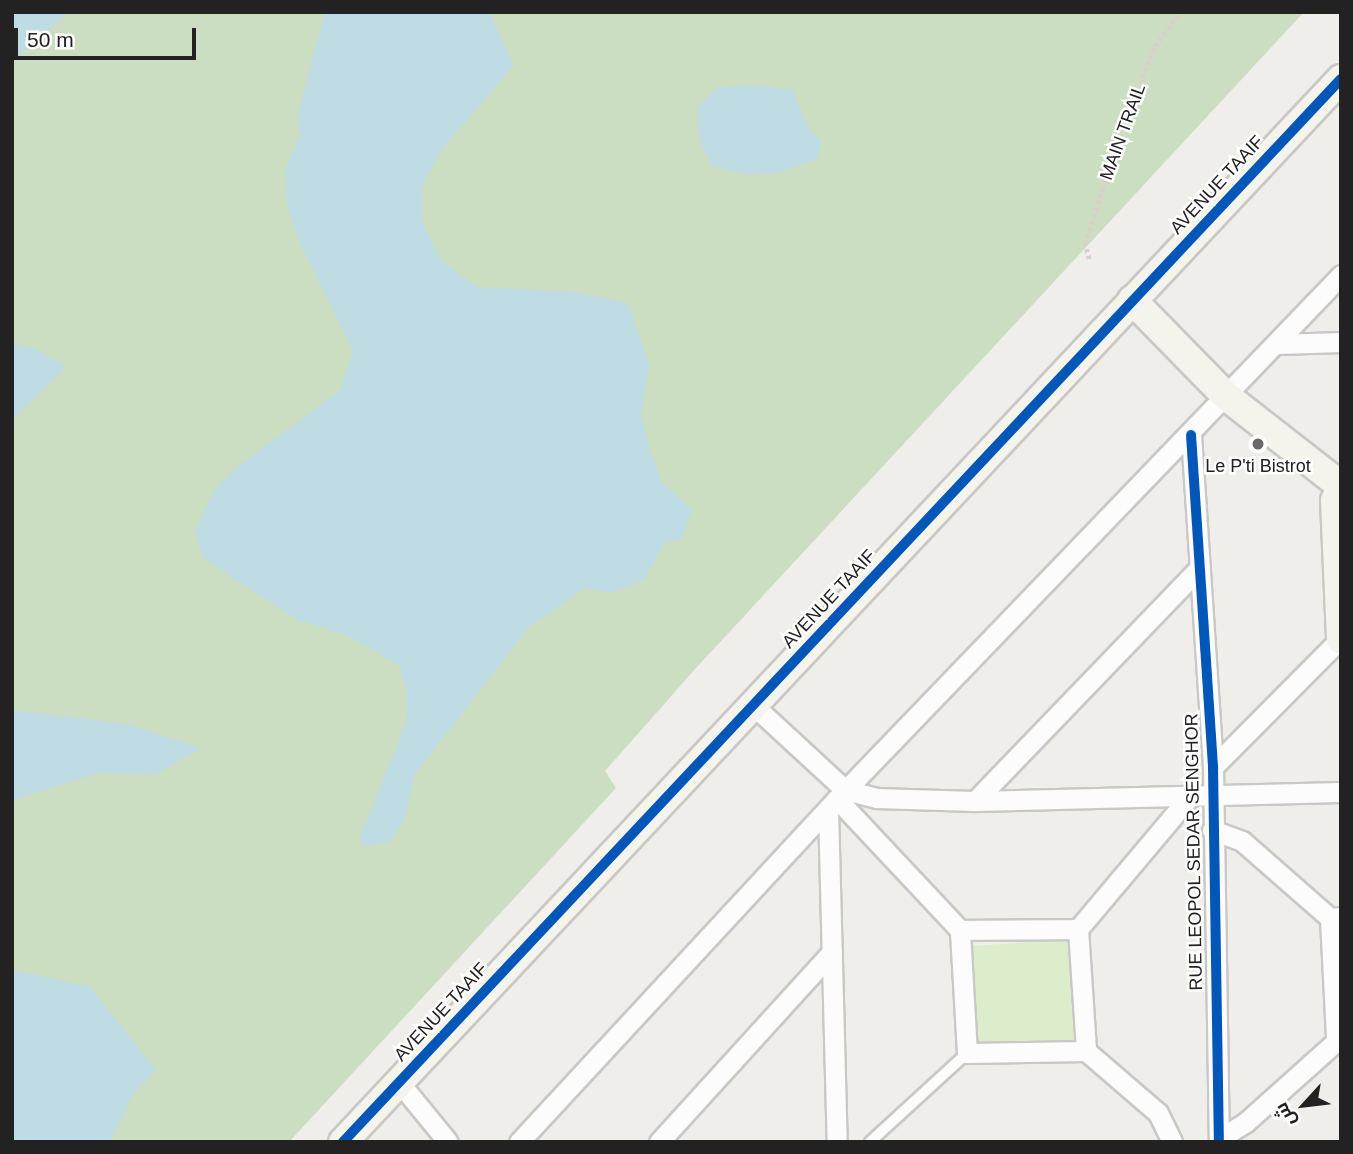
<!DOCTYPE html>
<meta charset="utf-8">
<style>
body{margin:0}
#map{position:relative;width:1353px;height:1154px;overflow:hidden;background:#f0eeeb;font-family:Helvetica,Cairo,sans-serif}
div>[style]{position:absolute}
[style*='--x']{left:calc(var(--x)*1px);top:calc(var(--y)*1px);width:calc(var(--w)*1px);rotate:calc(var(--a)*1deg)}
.grass>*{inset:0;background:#ddeccb}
.forest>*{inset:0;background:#cbdec1}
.water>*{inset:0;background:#bfdbe3}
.path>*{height:4.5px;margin-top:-2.25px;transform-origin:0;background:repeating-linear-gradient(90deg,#dccecd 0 3.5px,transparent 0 7px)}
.roads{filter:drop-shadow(2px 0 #c9c8c7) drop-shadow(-2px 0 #c9c8c7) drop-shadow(0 2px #c9c8c7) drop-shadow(0 -2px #c9c8c7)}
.lane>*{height:10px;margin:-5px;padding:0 5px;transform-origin:5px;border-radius:5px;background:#fdfcfc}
.street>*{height:19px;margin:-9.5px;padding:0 9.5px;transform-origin:9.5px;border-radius:9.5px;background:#fdfcfc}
.secondary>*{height:28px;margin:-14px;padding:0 14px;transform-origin:14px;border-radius:14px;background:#f4f4ed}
.cycleway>*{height:10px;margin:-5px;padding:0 5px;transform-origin:5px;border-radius:5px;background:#0057b8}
.dots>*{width:19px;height:19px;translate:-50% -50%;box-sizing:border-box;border:4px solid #fff;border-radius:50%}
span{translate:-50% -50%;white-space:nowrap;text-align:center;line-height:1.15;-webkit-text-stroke:5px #fff;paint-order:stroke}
.street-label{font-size:18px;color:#222}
.poi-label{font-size:18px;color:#222}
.frame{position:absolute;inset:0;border:14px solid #222;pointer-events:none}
.north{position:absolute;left:1269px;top:1070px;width:70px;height:70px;-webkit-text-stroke:5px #fff;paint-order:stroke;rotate:243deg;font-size:19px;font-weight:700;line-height:28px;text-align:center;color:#222}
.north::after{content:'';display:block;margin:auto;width:24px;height:32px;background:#222;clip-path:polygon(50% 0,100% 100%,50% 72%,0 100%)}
.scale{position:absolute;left:14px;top:28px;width:182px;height:32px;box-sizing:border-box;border:4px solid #222;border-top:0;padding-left:9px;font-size:21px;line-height:24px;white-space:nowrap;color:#222;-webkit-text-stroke:5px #fff;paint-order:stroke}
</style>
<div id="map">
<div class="grass">
<i style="clip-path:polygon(1068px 940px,1075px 1041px,976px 1048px,968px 946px)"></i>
</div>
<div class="forest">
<i style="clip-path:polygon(12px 12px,1304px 12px,696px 668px,605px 771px,616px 788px,289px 1142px,12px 1142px)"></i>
</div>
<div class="water">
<i style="clip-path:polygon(12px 12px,69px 12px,12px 61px)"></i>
<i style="clip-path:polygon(325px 12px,489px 12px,514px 65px,442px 149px,422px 187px,422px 223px,442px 261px,477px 287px,573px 292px,628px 303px,649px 365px,641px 416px,648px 443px,661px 481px,692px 510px,682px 539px,664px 543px,644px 580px,611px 593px,585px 588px,529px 627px,415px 774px,404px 820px,390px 842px,363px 846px,360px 837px,406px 723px,407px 692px,400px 666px,345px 634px,297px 620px,248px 588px,203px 558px,195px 532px,214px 491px,235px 468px,340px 390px,353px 351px,298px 239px,287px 205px,285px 170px,300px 136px,297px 116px)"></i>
<i style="clip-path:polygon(749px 85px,793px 89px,807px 125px,821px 141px,817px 159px,778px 173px,745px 174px,712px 166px,699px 140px,697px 109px,717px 87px)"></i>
<i style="clip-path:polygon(12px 344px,35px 348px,66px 367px,12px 420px)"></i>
<i style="clip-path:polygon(12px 710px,128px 724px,201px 748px,157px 774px,99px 773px,12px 800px)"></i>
<i style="clip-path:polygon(12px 970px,89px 986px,156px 1070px,133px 1094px,110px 1142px,12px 1142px)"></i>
</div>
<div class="path">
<i style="--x:1089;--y:259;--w:16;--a:-105"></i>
<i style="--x:1085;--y:244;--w:127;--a:-72.1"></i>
<i style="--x:1124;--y:123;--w:83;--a:-68.1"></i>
<i style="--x:1155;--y:46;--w:42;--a:-53.7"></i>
</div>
<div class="roads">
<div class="lane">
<i style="--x:870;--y:1142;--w:132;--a:-42.5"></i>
</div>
<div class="street">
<i style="--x:1279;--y:344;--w:62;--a:-1.8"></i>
<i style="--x:1191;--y:435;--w:333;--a:86.2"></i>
<i style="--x:1213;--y:767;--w:375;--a:89.1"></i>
<i style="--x:753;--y:705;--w:125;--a:42.7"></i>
<i style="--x:845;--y:790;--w:32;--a:14"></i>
<i style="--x:876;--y:798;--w:99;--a:1.7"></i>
<i style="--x:975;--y:801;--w:366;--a:-1.4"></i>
<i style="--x:1213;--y:767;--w:180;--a:-45.2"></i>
<i style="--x:837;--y:799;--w:180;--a:46.8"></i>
<i style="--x:975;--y:801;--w:319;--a:-46.1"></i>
<i style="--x:828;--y:809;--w:333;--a:88.5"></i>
<i style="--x:1212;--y:830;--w:32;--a:20"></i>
<i style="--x:1242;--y:841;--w:117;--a:41.2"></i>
<i style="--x:1078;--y:929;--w:122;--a:86.2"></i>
<i style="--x:1086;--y:1051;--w:119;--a:179"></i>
<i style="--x:967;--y:1053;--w:123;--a:-93.3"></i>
<i style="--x:960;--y:930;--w:118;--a:-0.5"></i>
<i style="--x:1078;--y:929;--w:174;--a:-49.9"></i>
<i style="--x:1336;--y:1037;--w:119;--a:-92.9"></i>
<i style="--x:1330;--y:918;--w:11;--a:-5"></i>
<i style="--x:1086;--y:1051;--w:95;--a:40.7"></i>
<i style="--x:1158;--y:1113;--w:32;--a:64"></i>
<i style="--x:399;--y:1082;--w:77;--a:50.8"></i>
<i style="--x:1219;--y:1139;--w:32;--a:-32"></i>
<i style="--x:1246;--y:1122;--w:127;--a:-41.8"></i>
<i style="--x:519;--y:1142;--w:468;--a:-47.2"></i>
<i style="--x:837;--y:799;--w:727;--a:-46.11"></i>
<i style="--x:659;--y:1142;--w:257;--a:-47.7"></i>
</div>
<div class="secondary">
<i style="--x:1132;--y:300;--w:134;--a:45.6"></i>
<i style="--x:1226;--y:396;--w:146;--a:38"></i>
<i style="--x:1341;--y:489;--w:13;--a:117"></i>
<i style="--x:1335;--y:501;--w:139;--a:87.5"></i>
<i style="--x:343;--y:1142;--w:1458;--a:-46.81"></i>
</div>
</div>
<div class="cycleway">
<i style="--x:1191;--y:435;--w:333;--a:86.2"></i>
<i style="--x:1213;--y:767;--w:375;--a:89.1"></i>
<i style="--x:343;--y:1142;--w:1458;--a:-46.81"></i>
</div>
<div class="dots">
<i style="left:1258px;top:444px;background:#6a6968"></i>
</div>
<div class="street-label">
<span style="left:1123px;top:132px;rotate:-70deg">MAIN TRAIL</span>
<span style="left:1217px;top:185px;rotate:-47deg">AVENUE TAAIF</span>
<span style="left:829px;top:599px;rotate:-47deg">AVENUE TAAIF</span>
<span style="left:1194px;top:852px;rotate:-91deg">RUE LEOPOL SEDAR SENGHOR</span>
<span style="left:441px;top:1012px;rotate:-47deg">AVENUE TAAIF</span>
</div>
<div class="poi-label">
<span style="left:1258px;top:466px">Le P'ti Bistrot</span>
</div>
<div class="frame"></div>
<div class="north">ش</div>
<div class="scale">50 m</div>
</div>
